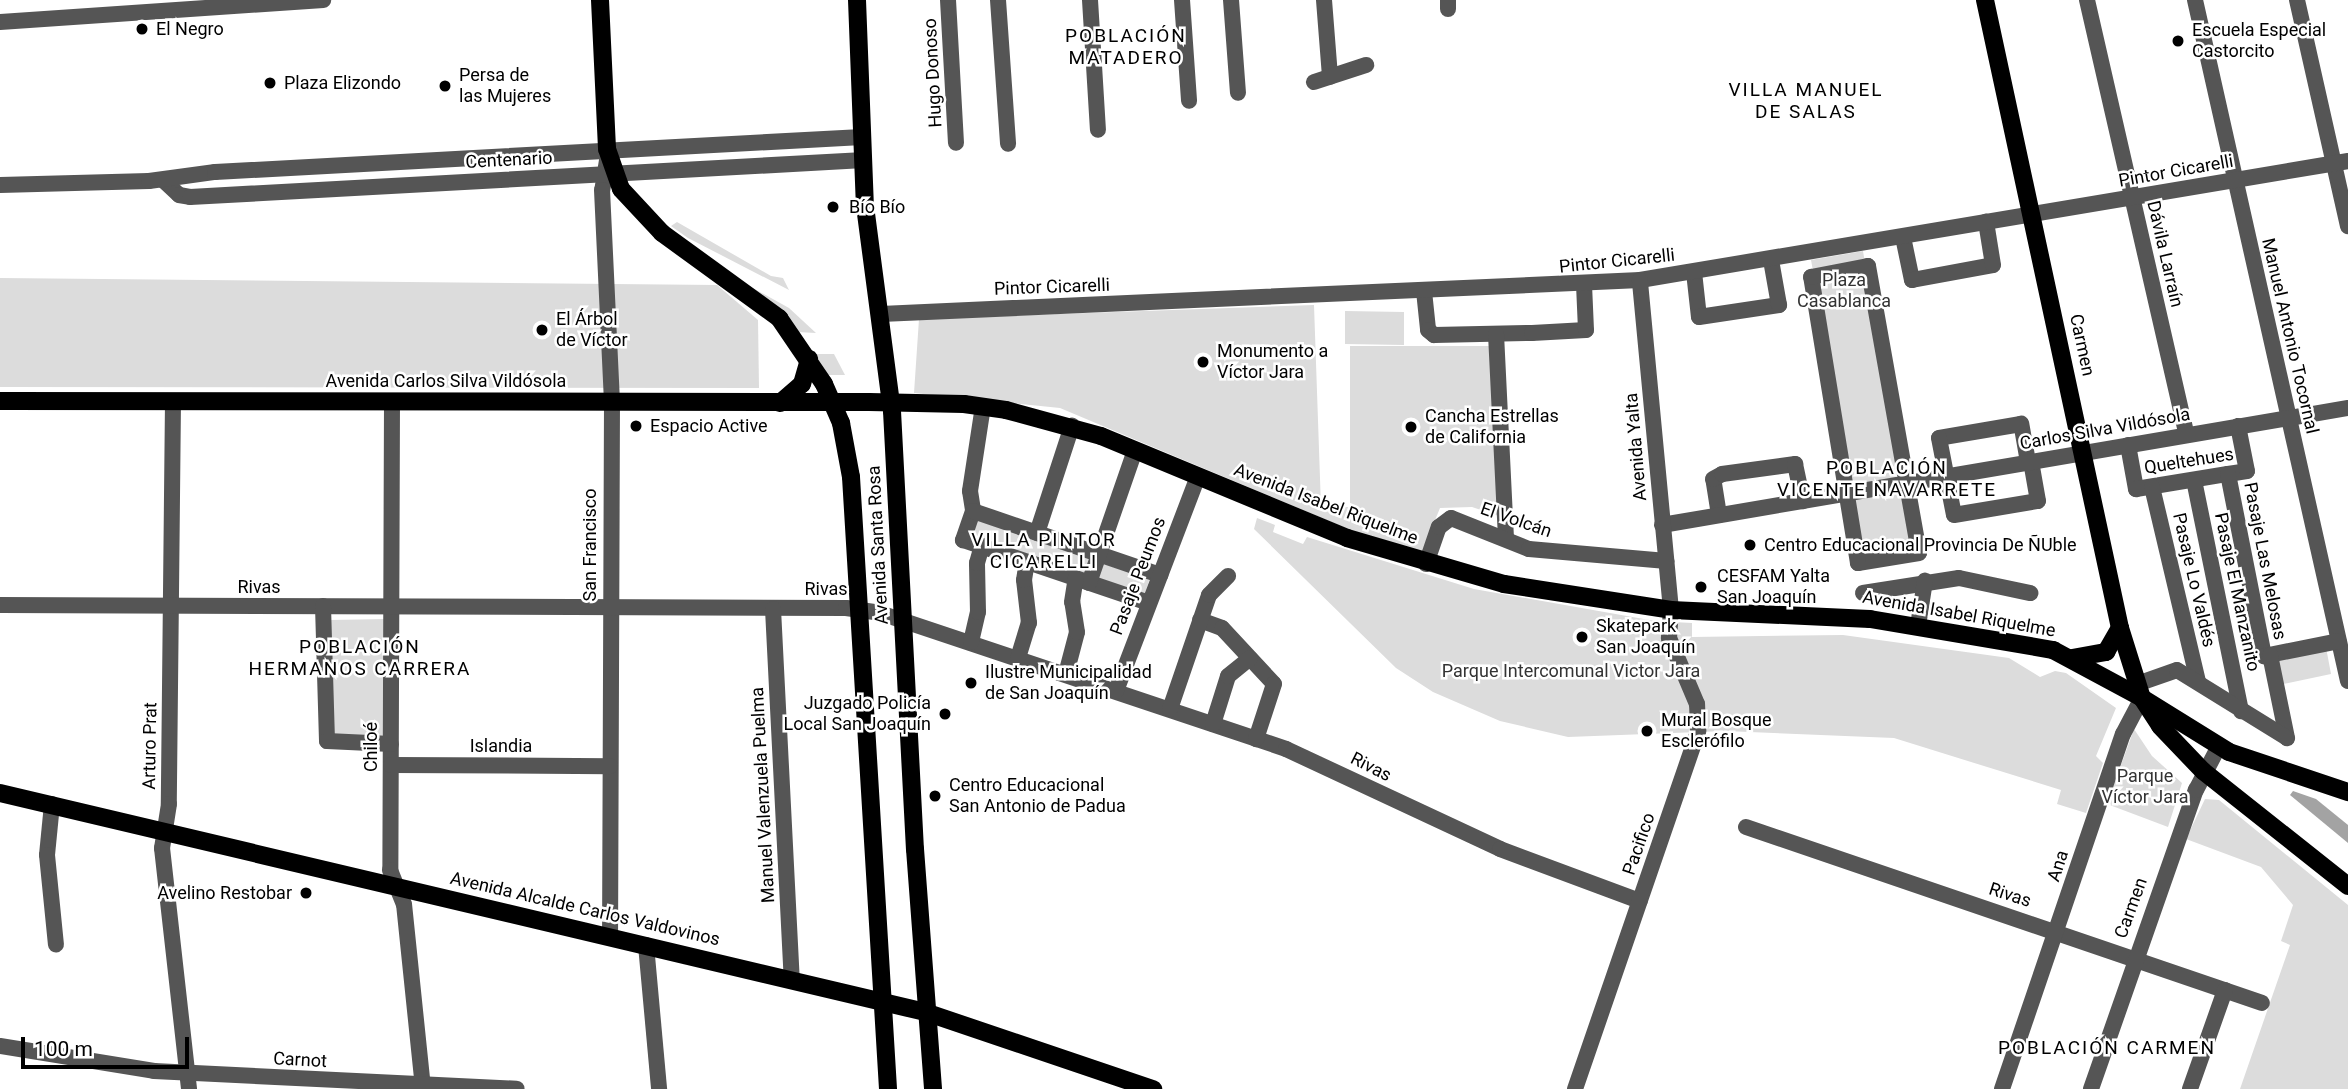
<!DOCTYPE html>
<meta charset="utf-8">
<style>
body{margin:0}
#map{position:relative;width:2348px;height:1089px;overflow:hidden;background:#fff;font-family:Roboto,sans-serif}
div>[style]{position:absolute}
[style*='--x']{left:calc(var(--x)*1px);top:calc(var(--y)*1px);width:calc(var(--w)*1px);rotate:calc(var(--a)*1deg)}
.green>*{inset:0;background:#dcdcdc}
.water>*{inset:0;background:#a3a3a3}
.minor>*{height:16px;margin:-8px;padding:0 8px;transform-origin:8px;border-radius:8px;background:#555}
.major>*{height:18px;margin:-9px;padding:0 9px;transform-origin:9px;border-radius:9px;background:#000}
.dots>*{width:19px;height:19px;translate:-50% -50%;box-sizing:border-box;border:4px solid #fff;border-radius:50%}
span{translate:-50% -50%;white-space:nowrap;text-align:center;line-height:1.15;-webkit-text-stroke:5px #fff;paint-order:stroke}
.poi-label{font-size:18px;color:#000}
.left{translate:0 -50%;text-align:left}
.right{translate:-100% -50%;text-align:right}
.street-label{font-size:18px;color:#000}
.park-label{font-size:18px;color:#333}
.neighbourhood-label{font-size:19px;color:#000;letter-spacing:2px}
.scale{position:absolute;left:21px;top:1037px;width:168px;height:32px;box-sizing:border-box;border:4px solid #000;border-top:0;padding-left:9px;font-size:21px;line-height:24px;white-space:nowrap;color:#000;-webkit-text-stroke:5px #fff;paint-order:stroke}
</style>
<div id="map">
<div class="green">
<i style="clip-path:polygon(677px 222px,771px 276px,783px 278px,789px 290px,688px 238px,671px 226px)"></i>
<i style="clip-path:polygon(1863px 251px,1903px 492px,1917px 550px,1865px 558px,1811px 260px)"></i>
<i style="clip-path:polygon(0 278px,717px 285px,758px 320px,759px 388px,0 387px)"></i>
<i style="clip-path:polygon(742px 282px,789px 308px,816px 333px,798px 332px)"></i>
<i style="clip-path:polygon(1314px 305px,1321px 507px,1350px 507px,1350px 346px,1492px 346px,1499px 516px,1472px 507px,1440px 508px,1422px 552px,1365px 536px,1060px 408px,914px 393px,919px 319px)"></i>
<i style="clip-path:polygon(1345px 311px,1404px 312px,1404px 345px,1345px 344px)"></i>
<i style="clip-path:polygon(815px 354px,834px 354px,845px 375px,826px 375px)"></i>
<i style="clip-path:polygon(974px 514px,1151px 575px,1143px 599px,966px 538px)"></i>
<i style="clip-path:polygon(1257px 518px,1275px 525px,1273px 532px,1303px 544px,1307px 537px,1474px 589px,1655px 621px,1692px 623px,1692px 637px,1843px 635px,2009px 658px,2040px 677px,2055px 671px,2066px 673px,2116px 708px,2096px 756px,2103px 763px,2086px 813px,2057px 804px,2061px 790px,1894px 738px,1725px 731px,1568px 737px,1500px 721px,1433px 692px,1396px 668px,1254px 529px)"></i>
<i style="clip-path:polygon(386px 619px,384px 739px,332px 737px,330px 620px)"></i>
<i style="clip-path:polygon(2325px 642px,2331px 674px,2279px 685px,2272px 653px)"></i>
<i style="clip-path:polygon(2134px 729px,2152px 756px,2182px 783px,2168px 827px,2107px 804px)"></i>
<i style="clip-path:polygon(2205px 799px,2219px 800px,2348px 905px,2348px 1089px,2240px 1089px,2290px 945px,2281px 941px,2293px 905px,2261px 867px,2186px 839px)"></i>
</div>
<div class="water">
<i style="clip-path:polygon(2293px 791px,2316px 799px,2348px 825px,2348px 843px,2290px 795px)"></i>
</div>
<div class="minor">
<i style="--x:948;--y:0;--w:143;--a:86.8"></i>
<i style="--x:998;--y:0;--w:144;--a:86"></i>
<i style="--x:1090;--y:0;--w:130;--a:86.5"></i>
<i style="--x:1182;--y:0;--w:101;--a:86"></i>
<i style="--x:1231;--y:0;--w:93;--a:85.7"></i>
<i style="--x:1324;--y:0;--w:77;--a:85.5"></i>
<i style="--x:1448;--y:0;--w:9;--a:90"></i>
<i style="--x:2087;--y:0;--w:446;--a:77.1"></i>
<i style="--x:2195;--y:0;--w:698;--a:77.34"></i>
<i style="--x:2297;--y:0;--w:232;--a:77.3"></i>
<i style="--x:0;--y:22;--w:324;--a:-3.9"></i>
<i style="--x:1314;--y:82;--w:55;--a:-18.1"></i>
<i style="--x:608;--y:154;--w:36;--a:99"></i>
<i style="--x:602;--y:190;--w:212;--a:87.3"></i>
<i style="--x:612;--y:402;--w:535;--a:90.21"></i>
<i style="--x:163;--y:180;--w:22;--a:43"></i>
<i style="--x:179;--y:195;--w:11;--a:10"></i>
<i style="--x:190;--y:197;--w:675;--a:-3.14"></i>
<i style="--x:0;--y:185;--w:149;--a:-1.5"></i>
<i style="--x:149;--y:181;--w:67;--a:-7.8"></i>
<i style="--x:215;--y:172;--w:648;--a:-3.1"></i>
<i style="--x:1903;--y:237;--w:44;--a:78.2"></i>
<i style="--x:1912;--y:280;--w:82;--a:-10.5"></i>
<i style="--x:1993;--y:265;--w:44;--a:-99.2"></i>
<i style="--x:1868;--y:266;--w:291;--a:79.9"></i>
<i style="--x:1919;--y:553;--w:62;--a:170.7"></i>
<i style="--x:1858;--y:563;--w:290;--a:-99.3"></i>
<i style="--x:1811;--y:277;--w:58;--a:-10.9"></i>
<i style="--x:1694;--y:272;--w:45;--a:83.7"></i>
<i style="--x:1699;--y:317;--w:81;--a:-8.5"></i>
<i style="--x:1779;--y:305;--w:46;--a:-100.1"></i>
<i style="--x:1424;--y:291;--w:39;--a:84"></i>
<i style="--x:1428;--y:330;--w:8;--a:40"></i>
<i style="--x:1434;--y:335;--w:98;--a:-1.2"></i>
<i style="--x:1532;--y:333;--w:54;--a:-3.2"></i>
<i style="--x:1586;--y:330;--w:45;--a:-92.5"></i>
<i style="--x:881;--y:314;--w:760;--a:-2.56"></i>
<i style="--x:1640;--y:280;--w:718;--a:-9.54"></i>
<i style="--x:1496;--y:334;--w:205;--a:87.2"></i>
<i style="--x:173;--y:401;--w:403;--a:90.6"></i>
<i style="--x:169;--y:804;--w:45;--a:99"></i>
<i style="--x:162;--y:848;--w:243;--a:83.6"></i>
<i style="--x:392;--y:402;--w:468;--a:90.2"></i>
<i style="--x:390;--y:870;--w:37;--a:68"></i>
<i style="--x:404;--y:904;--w:186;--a:84.1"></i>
<i style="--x:983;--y:406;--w:86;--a:98.7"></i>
<i style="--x:970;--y:491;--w:20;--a:81"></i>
<i style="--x:973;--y:511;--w:31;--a:109"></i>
<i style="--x:963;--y:540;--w:196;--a:18.7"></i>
<i style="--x:2128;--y:445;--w:45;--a:79.7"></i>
<i style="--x:2136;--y:489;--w:93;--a:-9.3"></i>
<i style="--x:2228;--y:474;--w:19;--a:-9"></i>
<i style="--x:2247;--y:471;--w:46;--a:-101.3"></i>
<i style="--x:2028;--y:462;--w:39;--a:-100"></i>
<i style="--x:2021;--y:424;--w:83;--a:170.3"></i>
<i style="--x:1939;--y:438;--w:78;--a:79"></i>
<i style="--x:1954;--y:515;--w:85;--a:-9.5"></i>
<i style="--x:2038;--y:501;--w:40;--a:-100"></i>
<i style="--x:2228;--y:474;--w:186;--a:78.8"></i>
<i style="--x:2264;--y:656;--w:76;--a:-11.3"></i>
<i style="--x:2194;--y:480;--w:236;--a:78.5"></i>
<i style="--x:2152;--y:487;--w:200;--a:76.7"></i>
<i style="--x:973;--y:511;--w:198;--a:18.9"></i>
<i style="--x:1719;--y:515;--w:36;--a:-99"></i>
<i style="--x:1713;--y:479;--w:10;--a:-29"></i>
<i style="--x:1722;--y:474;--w:74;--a:-7.8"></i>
<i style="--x:1795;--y:464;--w:38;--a:78"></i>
<i style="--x:1662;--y:525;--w:696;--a:-9.68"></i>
<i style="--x:1037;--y:533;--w:113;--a:-71.9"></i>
<i style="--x:1426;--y:564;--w:39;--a:-71"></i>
<i style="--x:1439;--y:527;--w:15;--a:-37"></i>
<i style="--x:1451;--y:518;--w:84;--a:21.7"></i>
<i style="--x:1529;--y:549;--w:138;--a:5"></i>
<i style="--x:1089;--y:583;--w:141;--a:-70.9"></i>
<i style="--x:1863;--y:593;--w:97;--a:-8.9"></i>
<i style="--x:1959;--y:578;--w:73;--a:11.9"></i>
<i style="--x:0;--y:605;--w:846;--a:0.2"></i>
<i style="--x:846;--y:608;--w:34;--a:8"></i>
<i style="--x:880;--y:613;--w:428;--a:18.5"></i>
<i style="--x:1286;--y:749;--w:236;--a:25"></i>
<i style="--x:1500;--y:849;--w:149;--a:20.4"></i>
<i style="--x:323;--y:606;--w:135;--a:88.3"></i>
<i style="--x:327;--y:741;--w:64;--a:2.7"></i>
<i style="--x:773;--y:609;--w:371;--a:87.1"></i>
<i style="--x:1200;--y:620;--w:23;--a:20"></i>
<i style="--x:1222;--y:628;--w:76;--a:47.1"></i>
<i style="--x:1274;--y:684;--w:58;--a:108.1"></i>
<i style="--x:1918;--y:626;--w:46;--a:-81.2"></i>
<i style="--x:971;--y:642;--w:31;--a:-77"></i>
<i style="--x:978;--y:612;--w:49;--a:-91.2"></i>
<i style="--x:977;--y:563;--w:18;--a:-74"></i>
<i style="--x:2270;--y:655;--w:85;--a:78.4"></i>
<i style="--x:1018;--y:658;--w:37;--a:-73"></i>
<i style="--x:1029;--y:623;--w:43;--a:-96.6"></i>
<i style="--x:1024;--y:580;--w:18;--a:-81"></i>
<i style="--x:1066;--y:674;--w:43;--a:-75.3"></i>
<i style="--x:1077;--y:632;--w:30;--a:-99"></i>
<i style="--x:1072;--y:602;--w:24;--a:-81"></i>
<i style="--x:2137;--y:684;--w:42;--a:-19.3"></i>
<i style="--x:2177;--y:670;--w:129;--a:31.7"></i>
<i style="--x:1116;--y:691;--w:230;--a:-69.1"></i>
<i style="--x:1170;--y:709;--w:120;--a:-71.1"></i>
<i style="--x:1209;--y:595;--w:27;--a:-45"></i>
<i style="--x:1213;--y:724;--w:50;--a:-72.6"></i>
<i style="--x:1228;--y:676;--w:28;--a:-39"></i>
<i style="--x:391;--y:765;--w:219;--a:0.3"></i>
<i style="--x:52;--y:804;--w:51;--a:95.6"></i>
<i style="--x:47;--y:855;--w:90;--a:84.3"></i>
<i style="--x:1746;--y:827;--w:545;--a:18.83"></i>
<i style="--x:646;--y:945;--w:145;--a:84.8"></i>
<i style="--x:0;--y:1046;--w:156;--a:9.2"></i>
<i style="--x:154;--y:1071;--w:363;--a:2.8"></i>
<i style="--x:1575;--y:1089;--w:379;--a:-71"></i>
<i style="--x:1698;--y:731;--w:27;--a:-92"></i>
<i style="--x:1697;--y:704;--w:72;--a:-113"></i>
<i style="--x:1669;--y:638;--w:28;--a:-86"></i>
<i style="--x:1671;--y:610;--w:331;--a:-95.4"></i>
<i style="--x:2002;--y:1089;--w:375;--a:-71.2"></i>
<i style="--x:2123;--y:734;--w:41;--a:-62.2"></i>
<i style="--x:2091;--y:1089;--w:317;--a:-70.7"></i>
<i style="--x:2196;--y:790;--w:50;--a:-62.4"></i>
<i style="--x:2190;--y:1089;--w:105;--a:-70.5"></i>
</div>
<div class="major">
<i style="--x:600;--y:0;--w:149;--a:87.3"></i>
<i style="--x:607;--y:149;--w:42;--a:70.7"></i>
<i style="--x:621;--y:189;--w:60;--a:47"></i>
<i style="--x:662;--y:233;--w:145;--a:36"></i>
<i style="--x:779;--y:318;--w:80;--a:55.7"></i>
<i style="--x:824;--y:384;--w:43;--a:66.4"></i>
<i style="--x:841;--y:423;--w:55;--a:79.5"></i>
<i style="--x:851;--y:477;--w:613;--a:86.54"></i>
<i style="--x:857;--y:0;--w:206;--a:87.8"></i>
<i style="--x:865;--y:206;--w:207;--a:82.5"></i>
<i style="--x:892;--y:411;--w:439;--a:87"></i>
<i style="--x:915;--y:849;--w:241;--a:85.7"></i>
<i style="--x:1985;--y:0;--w:642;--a:77.87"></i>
<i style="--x:2120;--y:628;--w:73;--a:72.6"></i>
<i style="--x:2142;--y:698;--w:33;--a:57"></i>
<i style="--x:2160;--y:726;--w:62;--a:46.3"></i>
<i style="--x:2203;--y:771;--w:185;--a:38.4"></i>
<i style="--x:0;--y:401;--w:869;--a:0.07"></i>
<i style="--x:869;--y:402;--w:95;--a:1.2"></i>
<i style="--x:964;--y:404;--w:42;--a:8.1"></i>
<i style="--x:1006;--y:410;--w:98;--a:15.3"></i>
<i style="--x:1101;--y:436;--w:266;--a:22.5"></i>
<i style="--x:1347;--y:538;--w:164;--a:16.3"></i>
<i style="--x:1504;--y:584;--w:169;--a:8.8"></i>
<i style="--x:1671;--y:610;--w:199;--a:2.6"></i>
<i style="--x:1870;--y:619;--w:186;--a:9.6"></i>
<i style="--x:2053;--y:650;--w:101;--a:28.3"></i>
<i style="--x:2142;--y:698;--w:102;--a:31.8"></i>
<i style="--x:2229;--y:752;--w:126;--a:18.6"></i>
<i style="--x:780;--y:403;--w:29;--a:-41"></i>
<i style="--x:802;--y:384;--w:26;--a:-74"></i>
<i style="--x:2072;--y:658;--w:35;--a:-10"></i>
<i style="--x:2106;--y:652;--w:28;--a:-60"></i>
<i style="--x:0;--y:793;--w:951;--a:13.32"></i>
<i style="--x:925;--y:1012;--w:241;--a:18.7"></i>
</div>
<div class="dots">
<i style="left:142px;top:29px;background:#000"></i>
<i style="left:2178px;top:41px;background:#000"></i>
<i style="left:270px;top:83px;background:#000"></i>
<i style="left:445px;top:86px;background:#000"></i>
<i style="left:833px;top:207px;background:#000"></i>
<i style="left:542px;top:330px;background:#000"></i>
<i style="left:1203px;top:362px;background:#000"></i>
<i style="left:636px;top:426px;background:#000"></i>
<i style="left:1411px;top:427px;background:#000"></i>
<i style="left:1750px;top:545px;background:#000"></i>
<i style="left:1701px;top:587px;background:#000"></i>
<i style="left:1582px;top:637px;background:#000"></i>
<i style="left:971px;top:683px;background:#000"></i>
<i style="left:945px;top:714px;background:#000"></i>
<i style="left:1647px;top:731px;background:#000"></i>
<i style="left:935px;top:796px;background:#000"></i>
<i style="left:306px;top:893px;background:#000"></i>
</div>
<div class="poi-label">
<span class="left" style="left:156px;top:29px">El Negro</span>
<span class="left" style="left:2192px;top:41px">Escuela Especial<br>Castorcito</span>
<span class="left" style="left:459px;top:86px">Persa de<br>las Mujeres</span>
<span class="left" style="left:284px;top:83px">Plaza Elizondo</span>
<span class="left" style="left:849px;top:207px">Bío Bío</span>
<span class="left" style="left:556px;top:330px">El Árbol<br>de Víctor</span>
<span class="left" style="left:1217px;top:362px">Monumento a<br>Víctor Jara</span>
<span class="left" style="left:1425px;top:427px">Cancha Estrellas<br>de California</span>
<span class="left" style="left:650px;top:426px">Espacio Active</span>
<span class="left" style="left:1764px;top:545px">Centro Educacional Provincia De ÑUble</span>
<span class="left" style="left:1717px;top:587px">CESFAM Yalta<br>San Joaquín</span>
<span class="left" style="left:1596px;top:637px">Skatepark<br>San Joaquín</span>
<span class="left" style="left:985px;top:683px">Ilustre Municipalidad<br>de San Joaquín</span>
<span class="right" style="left:931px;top:714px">Juzgado Policía<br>Local San Joaquín</span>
<span class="left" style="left:1661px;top:731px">Mural Bosque<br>Esclerófilo</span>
<span class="left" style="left:949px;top:796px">Centro Educacional<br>San Antonio de Padua</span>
<span class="right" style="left:292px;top:893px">Avelino Restobar</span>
</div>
<div class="street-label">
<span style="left:933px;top:73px;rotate:-93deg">Hugo Donoso</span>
<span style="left:509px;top:160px;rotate:-3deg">Centenario</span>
<span style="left:2176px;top:171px;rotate:-10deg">Pintor Cicarelli</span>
<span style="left:2165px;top:254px;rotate:77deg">Dávila Larraín</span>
<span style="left:1617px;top:261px;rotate:-6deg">Pintor Cicarelli</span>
<span style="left:1052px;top:287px;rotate:-2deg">Pintor Cicarelli</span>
<span style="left:2290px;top:336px;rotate:77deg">Manuel Antonio Tocornal</span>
<span style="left:2082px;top:345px;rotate:78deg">Carmen</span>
<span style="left:446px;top:381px">Avenida Carlos Silva Vildósola</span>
<span style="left:2105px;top:429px;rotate:-10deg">Carlos Silva Vildósola</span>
<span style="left:1636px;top:447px;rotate:-95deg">Avenida Yalta</span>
<span style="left:2189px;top:461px;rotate:-9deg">Queltehues</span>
<span style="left:1326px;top:504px;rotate:21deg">Avenida Isabel Riquelme</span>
<span style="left:1516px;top:520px;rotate:19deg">El Volcán</span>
<span style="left:590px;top:545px;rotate:-90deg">San Francisco</span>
<span style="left:878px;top:545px;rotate:-93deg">Avenida Santa Rosa</span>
<span style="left:2265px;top:561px;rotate:79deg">Pasaje Las Melosas</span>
<span style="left:1138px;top:576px;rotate:-69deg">Pasaje Peumos</span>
<span style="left:2194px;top:580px;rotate:77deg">Pasaje Lo Valdés</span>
<span style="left:259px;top:587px">Rivas</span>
<span style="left:826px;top:589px">Rivas</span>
<span style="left:2237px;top:592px;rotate:78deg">Pasaje El Manzanito</span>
<span style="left:1959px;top:614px;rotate:10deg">Avenida Isabel Riquelme</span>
<span style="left:150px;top:746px;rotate:-89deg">Arturo Prat</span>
<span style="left:501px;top:746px">Islandia</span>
<span style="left:371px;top:747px;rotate:-90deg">Chiloé</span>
<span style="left:1371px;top:767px;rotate:27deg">Rivas</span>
<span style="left:763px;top:795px;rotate:-93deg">Manuel Valenzuela Puelma</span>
<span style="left:1639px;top:844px;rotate:-71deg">Pacifico</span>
<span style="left:2058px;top:866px;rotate:-72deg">Ana</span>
<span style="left:2010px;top:895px;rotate:18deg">Rivas</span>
<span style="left:2131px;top:908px;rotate:-70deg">Carmen</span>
<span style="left:585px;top:909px;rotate:13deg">Avenida Alcalde Carlos Valdovinos</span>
<span style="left:300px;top:1060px;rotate:3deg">Carnot</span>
</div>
<div class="park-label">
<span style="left:1844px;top:291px">Plaza<br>Casablanca</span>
<span style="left:1571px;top:671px">Parque Intercomunal Victor Jara</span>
<span style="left:2145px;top:787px">Parque<br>Víctor Jara</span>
</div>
<div class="neighbourhood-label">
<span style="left:1126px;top:47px">POBLACIÓN<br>MATADERO</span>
<span style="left:1806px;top:101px">VILLA MANUEL<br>DE SALAS</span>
<span style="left:1887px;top:479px">POBLACIÓN<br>VICENTE NAVARRETE</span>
<span style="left:1044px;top:551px">VILLA PINTOR<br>CICARELLI</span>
<span style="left:360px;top:658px">POBLACIÓN<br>HERMANOS CARRERA</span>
<span style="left:2107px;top:1048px">POBLACIÓN CARMEN</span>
</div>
<div class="scale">100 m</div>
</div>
